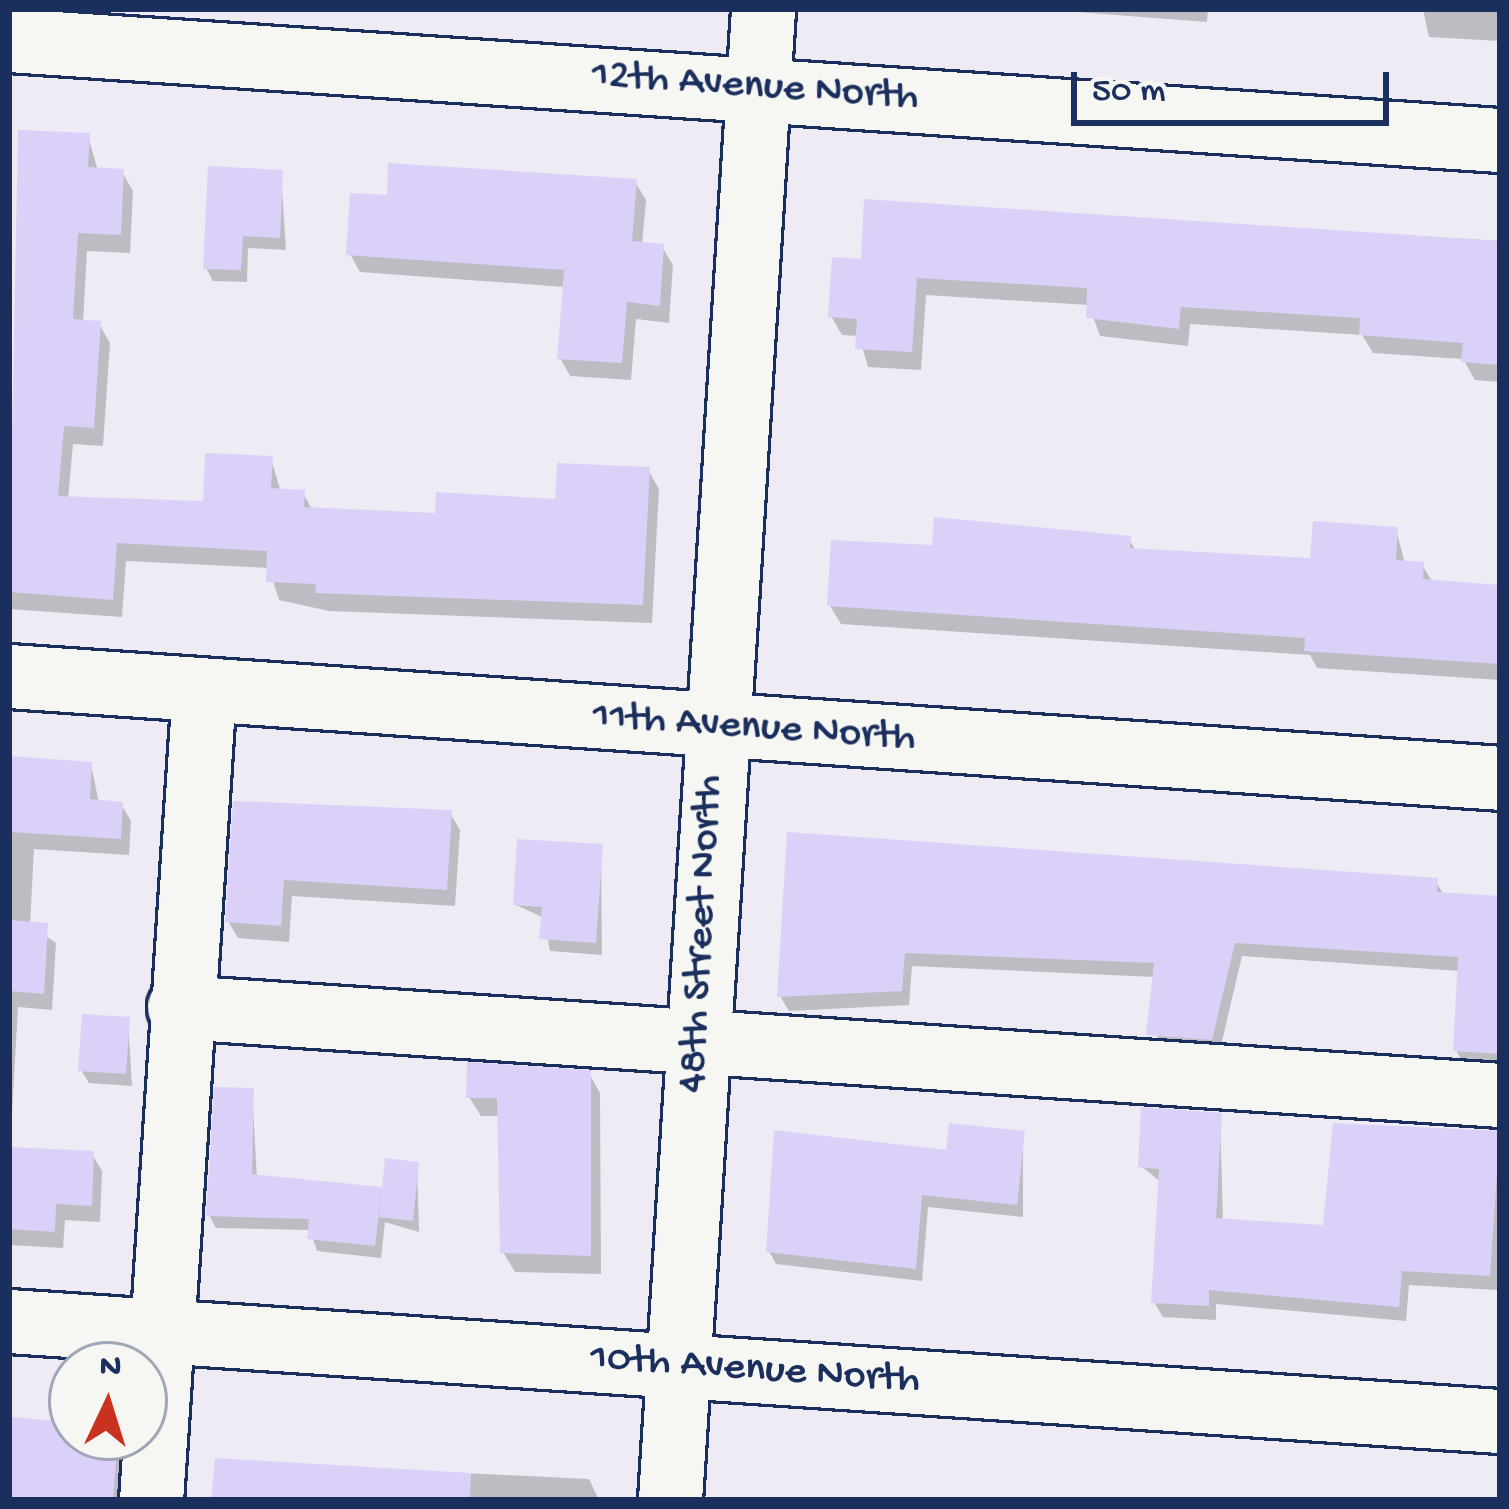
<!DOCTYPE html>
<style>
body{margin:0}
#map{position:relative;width:1509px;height:1509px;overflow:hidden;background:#eeebf4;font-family:"Gochi Hand",sans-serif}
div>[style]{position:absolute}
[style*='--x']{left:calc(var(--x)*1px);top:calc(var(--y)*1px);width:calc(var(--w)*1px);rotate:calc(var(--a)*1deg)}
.shadow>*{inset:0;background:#0003}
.building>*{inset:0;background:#dbd0f8}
.roads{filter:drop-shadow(3px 0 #1b2f5e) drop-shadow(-3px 0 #1b2f5e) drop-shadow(0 3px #1b2f5e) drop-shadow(0 -3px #1b2f5e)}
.minor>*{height:63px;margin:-31.5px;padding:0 31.5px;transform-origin:31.5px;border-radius:31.5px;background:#f6f6f2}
span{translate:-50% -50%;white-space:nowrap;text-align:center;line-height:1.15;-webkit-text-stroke:9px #f6f6f2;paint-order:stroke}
.street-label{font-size:42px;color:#1b2f5e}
.frame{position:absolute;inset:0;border:12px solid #1b2f5e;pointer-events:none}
.north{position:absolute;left:48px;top:1341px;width:120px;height:120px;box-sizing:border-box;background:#f6f6f2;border:3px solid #9ea6b7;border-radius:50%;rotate:4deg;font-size:33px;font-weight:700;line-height:48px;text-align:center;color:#1b2f5e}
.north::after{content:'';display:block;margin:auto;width:42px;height:54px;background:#c8321e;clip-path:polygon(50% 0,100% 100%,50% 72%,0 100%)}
.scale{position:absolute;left:1071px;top:72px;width:318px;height:54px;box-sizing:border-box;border:6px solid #1b2f5e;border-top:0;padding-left:15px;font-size:36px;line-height:42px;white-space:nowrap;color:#1b2f5e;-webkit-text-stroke:9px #f6f6f2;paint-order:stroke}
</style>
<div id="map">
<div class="shadow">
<i style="clip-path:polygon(1037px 9px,1208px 9px,1207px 22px)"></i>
<i style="clip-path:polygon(1423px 9px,1500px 9px,1500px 41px,1429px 37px)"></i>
<i style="clip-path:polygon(21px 133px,88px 136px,98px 171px,122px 172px,133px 191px,130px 253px,87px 251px,83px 323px,99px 324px,110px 343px,103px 446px,73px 444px,68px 499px,205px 504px,271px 459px,281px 492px,303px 493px,313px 511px,438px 517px,558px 502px,648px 470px,659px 489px,652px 623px,329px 611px,279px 600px,269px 568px,126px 561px,122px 617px,9px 609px)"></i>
<i style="clip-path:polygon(281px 173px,286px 250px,248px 248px,247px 282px,213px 281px,206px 268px)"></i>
<i style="clip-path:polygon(635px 182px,646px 200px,642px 245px,662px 247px,673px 265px,669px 323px,636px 319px,631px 380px,570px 376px,560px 358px,565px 287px,360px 272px,350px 254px,390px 198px)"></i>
<i style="clip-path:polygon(867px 202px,1500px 241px,1500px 382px,1475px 380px,1463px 359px,1373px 353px,1362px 335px,1190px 324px,1188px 346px,1100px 336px,1089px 305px,926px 295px,921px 370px,868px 367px,859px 336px,842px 335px,831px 316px,864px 262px)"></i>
<i style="clip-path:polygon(1396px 530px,1405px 563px,1422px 565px,1433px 583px,1500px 588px,1500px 680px,1317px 668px,1310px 655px,841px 624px,830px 606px,935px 549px,1129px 539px,1136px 551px,1313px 561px)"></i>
<i style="clip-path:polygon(9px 759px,91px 765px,99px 803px,121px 804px,131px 821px,129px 855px,34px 849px,30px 925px,56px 943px,52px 1010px,18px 1007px,10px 1150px,92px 1154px,102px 1171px,100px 1222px,65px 1220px,63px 1248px,9px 1245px)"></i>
<i style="clip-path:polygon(236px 804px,450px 813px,460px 830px,455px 906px,292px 896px,289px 942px,238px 938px,228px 921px)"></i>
<i style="clip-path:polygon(790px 836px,1436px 881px,1444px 896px,1500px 899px,1500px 1068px,1464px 1065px,1456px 1050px,1460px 971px,1242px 956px,1219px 1054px,1158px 1050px,1155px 977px,912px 966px,909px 1005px,789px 1011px,780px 996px)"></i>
<i style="clip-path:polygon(601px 847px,602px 955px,550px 951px,544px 918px,516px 905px)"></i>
<i style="clip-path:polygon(128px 1020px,132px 1086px,89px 1083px,81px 1070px)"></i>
<i style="clip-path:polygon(589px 1073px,600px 1093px,601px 1274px,515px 1272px,503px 1252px,501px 1116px,481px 1116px,469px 1097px)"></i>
<i style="clip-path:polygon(252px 1091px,257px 1178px,385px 1191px,417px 1164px,419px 1232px,385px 1222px,381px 1258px,317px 1251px,310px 1230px,216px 1228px,209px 1215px)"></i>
<i style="clip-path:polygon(1220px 1115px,1223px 1221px,1325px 1229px,1498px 1134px,1497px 1290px,1409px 1285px,1406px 1321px,1216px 1304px,1216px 1320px,1163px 1317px,1154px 1302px,1161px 1182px,1141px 1166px)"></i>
<i style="clip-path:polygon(1023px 1134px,1023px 1217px,928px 1207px,922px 1281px,776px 1264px,769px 1251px)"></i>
<i style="clip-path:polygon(9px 1420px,122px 1437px,128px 1500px,9px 1500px)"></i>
<i style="clip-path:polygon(218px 1461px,589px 1479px,599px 1500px,214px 1500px)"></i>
</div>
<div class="building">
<i style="clip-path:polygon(18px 130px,90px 133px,88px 167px,124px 169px,121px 235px,78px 233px,73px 319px,101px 321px,94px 428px,64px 426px,58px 496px,203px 501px,205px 453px,273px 456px,271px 488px,305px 490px,304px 507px,435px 513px,436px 492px,555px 499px,557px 463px,650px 467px,643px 605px,315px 593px,316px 584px,266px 582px,267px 551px,117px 543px,113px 600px,9px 592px)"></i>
<i style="clip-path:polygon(388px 163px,637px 179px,632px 241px,664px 244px,660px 306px,627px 302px,622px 363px,557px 359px,564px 270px,346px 255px,350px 193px,387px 195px)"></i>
<i style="clip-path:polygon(208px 166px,283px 170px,280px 238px,243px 236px,241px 270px,203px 269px)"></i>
<i style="clip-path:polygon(864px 199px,1500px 241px,1500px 365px,1461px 362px,1463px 343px,1359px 335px,1360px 318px,1181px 307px,1179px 329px,1086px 318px,1087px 288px,917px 278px,912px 352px,855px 349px,857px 319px,828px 317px,832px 257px,861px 259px)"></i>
<i style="clip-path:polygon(934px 517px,1131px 536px,1130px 548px,1310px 558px,1313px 521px,1398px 527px,1396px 560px,1424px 562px,1423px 579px,1500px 585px,1500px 664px,1304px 651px,1305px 638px,827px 606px,831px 540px,932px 545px)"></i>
<i style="clip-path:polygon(9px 756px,92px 762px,90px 799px,123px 802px,121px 839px,9px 832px)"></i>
<i style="clip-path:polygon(233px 801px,452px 810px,447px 890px,284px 880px,281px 926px,225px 922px)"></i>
<i style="clip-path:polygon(787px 832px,1438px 878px,1437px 892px,1500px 896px,1500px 1054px,1453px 1051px,1458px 957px,1235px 943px,1212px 1040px,1146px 1035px,1154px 963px,905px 953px,902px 991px,777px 997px)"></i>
<i style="clip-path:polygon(517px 839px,603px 844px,596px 943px,539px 939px,542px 907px,513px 905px)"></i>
<i style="clip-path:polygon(9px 920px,48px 923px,44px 994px,9px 991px)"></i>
<i style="clip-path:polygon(82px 1014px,130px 1017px,126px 1074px,78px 1071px)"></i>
<i style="clip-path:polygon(467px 1062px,591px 1070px,591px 1256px,500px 1253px,497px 1098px,466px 1098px)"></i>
<i style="clip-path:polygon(214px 1087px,254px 1088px,252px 1174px,382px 1187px,375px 1246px,307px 1239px,309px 1219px,206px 1216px)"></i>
<i style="clip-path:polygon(1141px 1107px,1222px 1113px,1216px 1218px,1323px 1225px,1333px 1123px,1500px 1131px,1490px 1276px,1402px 1271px,1399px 1307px,1209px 1290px,1209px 1306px,1151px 1303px,1159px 1169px,1138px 1167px)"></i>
<i style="clip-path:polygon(949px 1123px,1025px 1131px,1017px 1205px,922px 1195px,916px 1269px,766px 1252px,774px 1130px,946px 1150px)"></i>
<i style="clip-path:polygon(9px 1147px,94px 1151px,92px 1206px,56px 1204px,55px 1232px,9px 1229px)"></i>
<i style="clip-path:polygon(385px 1158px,419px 1162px,413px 1221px,379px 1217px)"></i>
<i style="clip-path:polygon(9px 1417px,72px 1422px,72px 1437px,118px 1437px,113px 1500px,9px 1500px)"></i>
<i style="clip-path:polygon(215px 1458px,471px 1473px,470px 1500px,211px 1500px)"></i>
</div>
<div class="roads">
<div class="minor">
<i style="--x:9;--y:40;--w:1494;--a:3.84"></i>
<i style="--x:9;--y:676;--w:1494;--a:3.91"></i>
<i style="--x:179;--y:1007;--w:1324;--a:3.81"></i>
<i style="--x:9;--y:1321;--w:1494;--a:3.84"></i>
<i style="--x:151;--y:1500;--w:812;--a:-86.26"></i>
<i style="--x:670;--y:1500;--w:1494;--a:-86.43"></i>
</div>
</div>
<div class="street-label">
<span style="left:755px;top:88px;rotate:4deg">12th Avenue North</span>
<span style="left:754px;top:729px;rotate:4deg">11th Avenue North</span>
<span style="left:703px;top:934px;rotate:-87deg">48th Street North</span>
<span style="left:755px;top:1371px;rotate:4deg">10th Avenue North</span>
</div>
<div class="frame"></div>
<div class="north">N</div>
<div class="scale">50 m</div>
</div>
